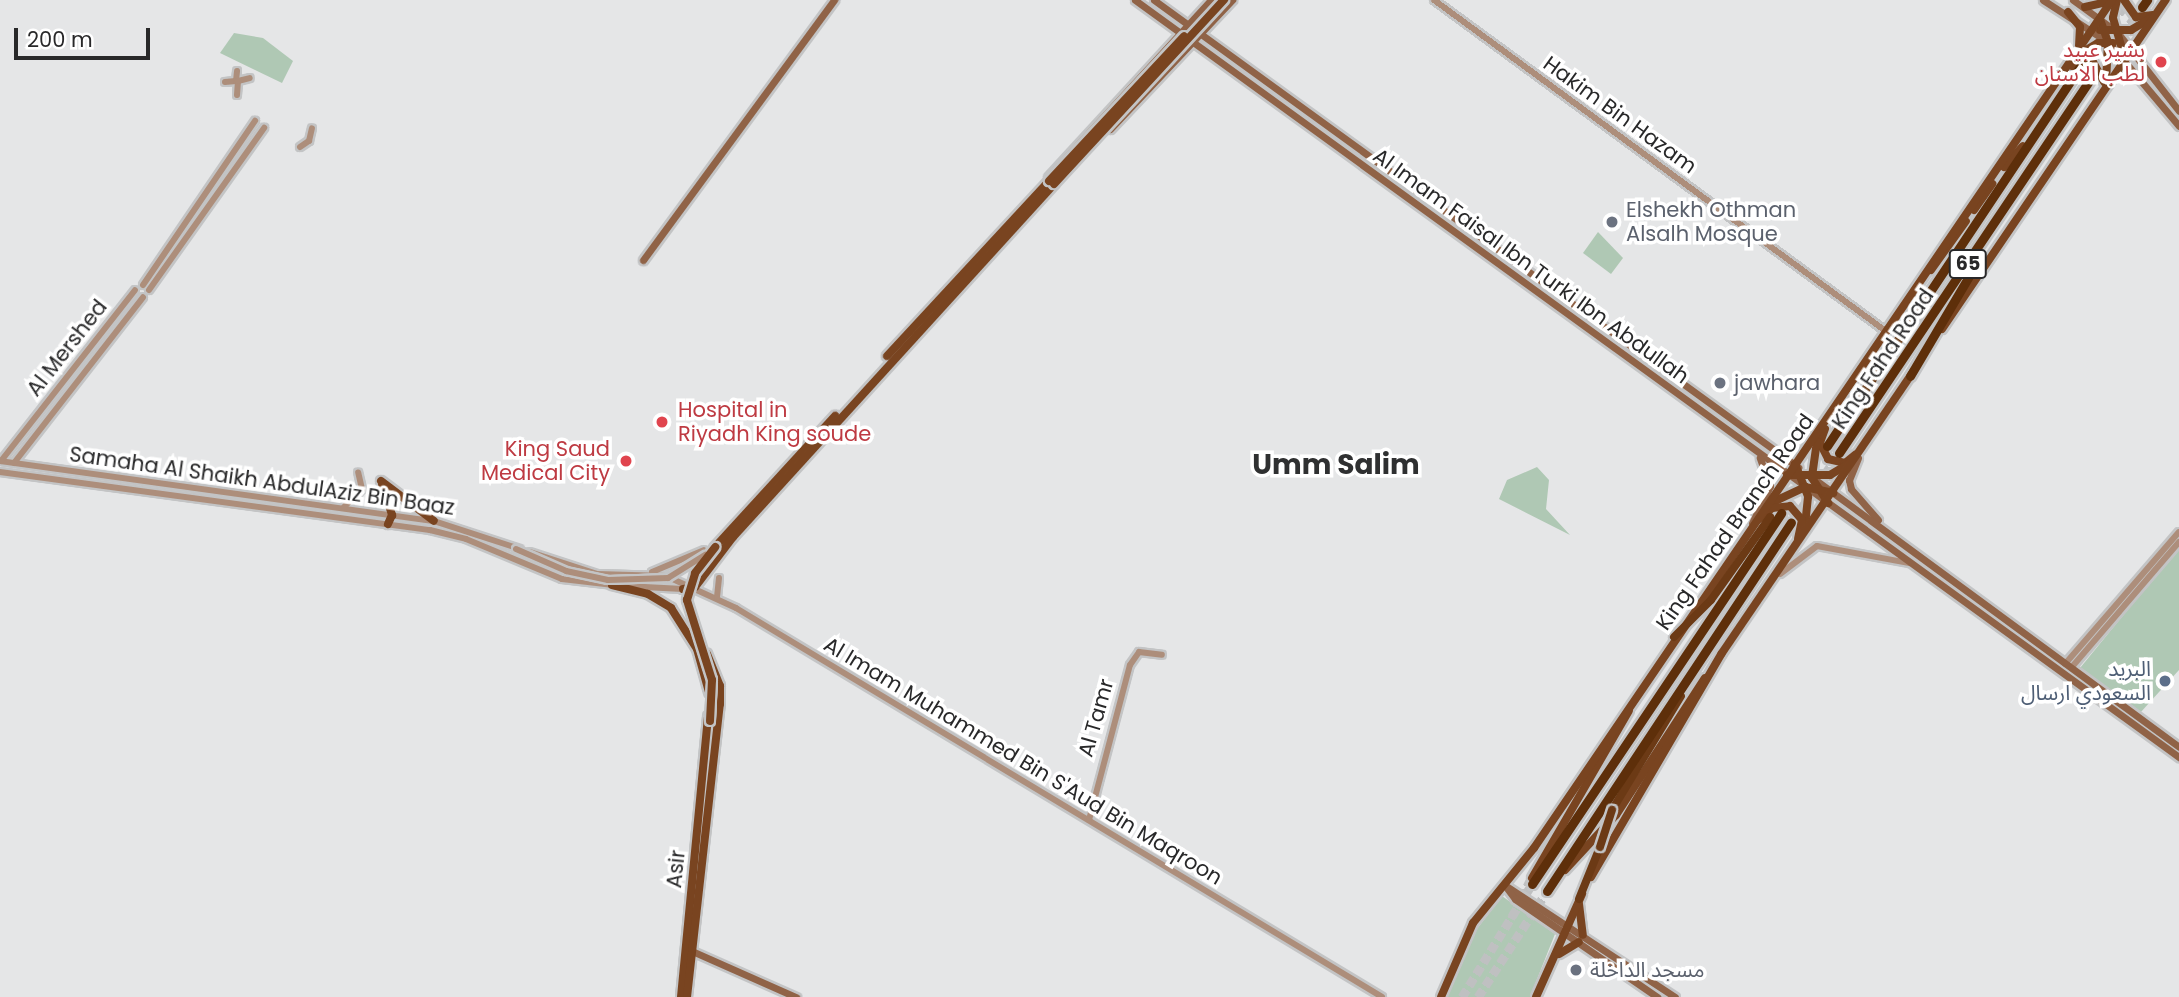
<!DOCTYPE html>
<meta charset="utf-8">
<style>
body{margin:0}
#map{position:relative;width:2179px;height:997px;overflow:hidden;background:#e5e6e7;font-family:Poppins,"Noto Sans Arabic",sans-serif}
div>[style]{position:absolute}
[style*='--x']{left:calc(var(--x)*1px);top:calc(var(--y)*1px);width:calc(var(--w)*1px);rotate:calc(var(--a)*1deg)}
.green>*{inset:0;background:#afc8b4}
.primary-tunnel>*{height:8px;margin-top:-4px;transform-origin:0;background:repeating-linear-gradient(90deg,#bfc0c1 0 8px,transparent 0 12px)}
.motorway-tunnel>*{height:9px;margin-top:-4.5px;transform-origin:0;background:repeating-linear-gradient(90deg,#bfc0c1 0 9px,transparent 0 13.5px)}
.roads{filter:drop-shadow(2px 0 #c3c4c5) drop-shadow(-2px 0 #c3c4c5) drop-shadow(0 2px #c3c4c5) drop-shadow(0 -2px #c3c4c5)}
.tertiary>*{height:6px;margin:-3px;padding:0 3px;transform-origin:3px;border-radius:3px;background:#ad8e7b}
.secondary>*{height:7px;margin:-3.5px;padding:0 3.5px;transform-origin:3.5px;border-radius:3.5px;background:#906347}
.primary>*{height:8px;margin:-4px;padding:0 4px;transform-origin:4px;border-radius:4px;background:#794420}
.trunk>*{height:8px;margin:-4px;padding:0 4px;transform-origin:4px;border-radius:4px;background:#6c3a15}
.motorway>*{height:9px;margin:-4.5px;padding:0 4.5px;transform-origin:4.5px;border-radius:4.5px;background:#5e2f0a}
.bridges{filter:drop-shadow(2px 0 #c3c4c5) drop-shadow(-2px 0 #c3c4c5) drop-shadow(0 2px #c3c4c5) drop-shadow(0 -2px #c3c4c5)}
.tertiary-bridge>*{height:6px;margin:-3px;padding:0 3px;transform-origin:3px;border-radius:3px;background:#ad8e7b}
.primary-bridge>*{height:8px;margin:-4px;padding:0 4px;transform-origin:4px;border-radius:4px;background:#794420}
.trunk-bridge>*{height:8px;margin:-4px;padding:0 4px;transform-origin:4px;border-radius:4px;background:#6c3a15}
.dots>*{width:19px;height:19px;translate:-50% -50%;box-sizing:border-box;border:4px solid #fff;border-radius:50%}
span{translate:-50% -50%;white-space:nowrap;text-align:center;line-height:1.15;-webkit-text-stroke:7px #fff;paint-order:stroke}
.shield-label span{padding:2px 5px;background:#fff;border:2px solid;border-radius:5px;-webkit-text-stroke-width:0}
.shield-label{font-size:19px;color:#282829;font-weight:700}
.health-label{font-size:21px;color:#be3a42}
.right{translate:-100% -50%;text-align:right}
.left{translate:0 -50%;text-align:left}
.street-label{font-size:21px;color:#282829}
.worship-label{font-size:21px;color:#5b616d}
.service-label{font-size:21px;color:#4e5e75}
.district-label{font-size:28px;color:#2f3031;font-weight:700}
.scale{position:absolute;left:14px;top:28px;width:136px;height:32px;box-sizing:border-box;border:4px solid #282829;border-top:0;padding-left:9px;font-size:21px;line-height:24px;white-space:nowrap;color:#282829;-webkit-text-stroke:5px #fff;paint-order:stroke}
</style>
<div id="map">
<div class="green">
<i style="clip-path:polygon(234px 33px,263px 38px,293px 61px,282px 83px,220px 53px)"></i>
<i style="clip-path:polygon(1598px 232px,1623px 258px,1611px 274px,1583px 253px)"></i>
<i style="clip-path:polygon(1537px 467px,1549px 480px,1546px 509px,1570px 535px,1499px 499px,1507px 480px)"></i>
<i style="clip-path:polygon(2179px 547px,2179px 670px,2140px 713px,2080px 668px)"></i>
<i style="clip-path:polygon(1502px 896px,1555px 934px,1530px 997px,1447px 997px,1470px 938px)"></i>
</div>
<div class="primary-tunnel">
<i style="--x:1511;--y:919;--w:46;--a:-64"></i>
</div>
<div class="motorway-tunnel">
<i style="--x:2111;--y:24;--w:30;--a:-53"></i>
<i style="--x:2122;--y:35;--w:34;--a:-54"></i>
<i style="--x:2080;--y:66;--w:27;--a:-54"></i>
<i style="--x:1794;--y:519;--w:78;--a:-55.5"></i>
<i style="--x:1462;--y:997;--w:133;--a:-58.2"></i>
<i style="--x:1478;--y:997;--w:126;--a:-56.9"></i>
</div>
<div class="roads">
<div class="tertiary">
<i style="--x:1434;--y:0;--w:562;--a:36.24"></i>
<i style="--x:225;--y:82;--w:11;--a:-5"></i>
<i style="--x:236;--y:81;--w:10;--a:-84"></i>
<i style="--x:237;--y:95;--w:14;--a:-86"></i>
<i style="--x:238;--y:81;--w:12;--a:-14"></i>
<i style="--x:300;--y:147;--w:11;--a:-34"></i>
<i style="--x:309;--y:141;--w:13;--a:-77"></i>
<i style="--x:143;--y:285;--w:199;--a:-55.7"></i>
<i style="--x:149;--y:290;--w:199;--a:-54.6"></i>
<i style="--x:0;--y:461;--w:438;--a:7.9"></i>
<i style="--x:434;--y:521;--w:90;--a:18"></i>
<i style="--x:1;--y:461;--w:217;--a:-51.9"></i>
<i style="--x:14;--y:463;--w:210;--a:-52.1"></i>
<i style="--x:0;--y:472;--w:434;--a:7.7"></i>
<i style="--x:430;--y:530;--w:37;--a:14"></i>
<i style="--x:466;--y:539;--w:104;--a:22.6"></i>
<i style="--x:562;--y:579;--w:52;--a:6.6"></i>
<i style="--x:344;--y:507;--w:25;--a:-45"></i>
<i style="--x:362;--y:489;--w:17;--a:-103"></i>
<i style="--x:530;--y:552;--w:71;--a:18.2"></i>
<i style="--x:597;--y:574;--w:69;--a:1.7"></i>
<i style="--x:666;--y:576;--w:77;--a:24.6"></i>
<i style="--x:736;--y:608;--w:754;--a:31.05"></i>
<i style="--x:652;--y:572;--w:56;--a:-22.9"></i>
<i style="--x:1780;--y:574;--w:46;--a:-37.1"></i>
<i style="--x:1817;--y:546;--w:94;--a:10.5"></i>
<i style="--x:625;--y:586;--w:58;--a:3"></i>
<i style="--x:717;--y:597;--w:19;--a:-84"></i>
<i style="--x:2065;--y:664;--w:174;--a:-49.2"></i>
<i style="--x:2071;--y:668;--w:166;--a:-49.4"></i>
<i style="--x:1089;--y:820;--w:160;--a:-75.2"></i>
<i style="--x:1130;--y:665;--w:16;--a:-55"></i>
<i style="--x:1139;--y:652;--w:23;--a:7"></i>
</div>
<div class="secondary">
<i style="--x:1135;--y:0;--w:1290;--a:35.95"></i>
<i style="--x:1154;--y:0;--w:796;--a:35.95"></i>
<i style="--x:2043;--y:0;--w:77;--a:32.9"></i>
<i style="--x:2108;--y:42;--w:110;--a:49.8"></i>
<i style="--x:2073;--y:0;--w:54;--a:36"></i>
<i style="--x:2117;--y:32;--w:100;--a:51.9"></i>
<i style="--x:1110;--y:129;--w:178;--a:-46.6"></i>
<i style="--x:1048;--y:177;--w:241;--a:-47.4"></i>
<i style="--x:643;--y:260;--w:323;--a:-53.7"></i>
<i style="--x:1858;--y:458;--w:24;--a:112"></i>
<i style="--x:1849;--y:480;--w:9;--a:77"></i>
<i style="--x:1851;--y:489;--w:41;--a:48.9"></i>
<i style="--x:1813;--y:478;--w:454;--a:36.3"></i>
<i style="--x:1752;--y:523;--w:41;--a:-64.1"></i>
<i style="--x:1770;--y:486;--w:30;--a:-110"></i>
<i style="--x:1506;--y:886;--w:202;--a:33.3"></i>
<i style="--x:1506;--y:887;--w:15;--a:53"></i>
<i style="--x:1515;--y:899;--w:173;--a:34.6"></i>
<i style="--x:692;--y:951;--w:114;--a:23.9"></i>
</div>
<div class="primary">
<i style="--x:2117;--y:0;--w:18;--a:103"></i>
<i style="--x:2113;--y:18;--w:43;--a:73.7"></i>
<i style="--x:2124;--y:0;--w:21;--a:55"></i>
<i style="--x:2136;--y:17;--w:17;--a:-7"></i>
<i style="--x:2085;--y:7;--w:23;--a:-13"></i>
<i style="--x:2068;--y:12;--w:19;--a:51"></i>
<i style="--x:2080;--y:27;--w:22;--a:93"></i>
<i style="--x:2100;--y:19;--w:24;--a:71"></i>
<i style="--x:2108;--y:42;--w:41;--a:92.8"></i>
<i style="--x:2100;--y:30;--w:31;--a:0"></i>
<i style="--x:2131;--y:30;--w:26;--a:-31"></i>
<i style="--x:2083;--y:52;--w:17;--a:-31"></i>
<i style="--x:2098;--y:43;--w:15;--a:0"></i>
<i style="--x:2072;--y:66;--w:21;--a:-11"></i>
<i style="--x:2093;--y:62;--w:23;--a:61"></i>
<i style="--x:2004;--y:167;--w:28;--a:-48"></i>
<i style="--x:1974;--y:210;--w:32;--a:-55"></i>
<i style="--x:1931;--y:270;--w:60;--a:-54.5"></i>
<i style="--x:1942;--y:329;--w:398;--a:-55.8"></i>
<i style="--x:887;--y:356;--w:238;--a:-47.2"></i>
<i style="--x:1825;--y:429;--w:15;--a:110"></i>
<i style="--x:1820;--y:443;--w:18;--a:63"></i>
<i style="--x:1828;--y:459;--w:17;--a:13"></i>
<i style="--x:1845;--y:463;--w:13;--a:-39"></i>
<i style="--x:1817;--y:441;--w:37;--a:98"></i>
<i style="--x:1812;--y:478;--w:30;--a:57"></i>
<i style="--x:1795;--y:464;--w:35;--a:68"></i>
<i style="--x:1808;--y:497;--w:28;--a:96"></i>
<i style="--x:1787;--y:475;--w:43;--a:0"></i>
<i style="--x:1830;--y:475;--w:23;--a:-31"></i>
<i style="--x:381;--y:481;--w:66;--a:37"></i>
<i style="--x:382;--y:484;--w:33;--a:72"></i>
<i style="--x:392;--y:515;--w:10;--a:114"></i>
<i style="--x:1771;--y:503;--w:38;--a:-25"></i>
<i style="--x:1805;--y:487;--w:29;--a:12"></i>
<i style="--x:1759;--y:519;--w:17;--a:-40"></i>
<i style="--x:1772;--y:508;--w:18;--a:-6"></i>
<i style="--x:1790;--y:506;--w:18;--a:49"></i>
<i style="--x:1802;--y:520;--w:19;--a:102"></i>
<i style="--x:715;--y:547;--w:178;--a:-47.5"></i>
<i style="--x:612;--y:585;--w:37;--a:14"></i>
<i style="--x:648;--y:594;--w:27;--a:31"></i>
<i style="--x:671;--y:608;--w:49;--a:57.6"></i>
<i style="--x:697;--y:649;--w:45;--a:74.4"></i>
<i style="--x:683;--y:589;--w:12;--a:-9"></i>
<i style="--x:695;--y:587;--w:63;--a:-52.8"></i>
<i style="--x:733;--y:537;--w:477;--a:-47.7"></i>
<i style="--x:1565;--y:870;--w:75;--a:-47.2"></i>
<i style="--x:1616;--y:815;--w:163;--a:-57"></i>
<i style="--x:1591;--y:877;--w:259;--a:-59.7"></i>
<i style="--x:1722;--y:653;--w:340;--a:-55.8"></i>
<i style="--x:1532;--y:878;--w:193;--a:-59.9"></i>
<i style="--x:1579;--y:904;--w:31;--a:83"></i>
<i style="--x:1559;--y:954;--w:23;--a:-31"></i>
<i style="--x:681;--y:997;--w:282;--a:-84.5"></i>
<i style="--x:687;--y:997;--w:295;--a:-83.6"></i>
<i style="--x:720;--y:704;--w:18;--a:-90"></i>
<i style="--x:720;--y:686;--w:35;--a:-112"></i>
<i style="--x:1441;--y:997;--w:81;--a:-66.6"></i>
<i style="--x:1473;--y:923;--w:97;--a:-50.9"></i>
<i style="--x:1534;--y:848;--w:1026;--a:-55.72"></i>
<i style="--x:1536;--y:997;--w:113;--a:-65.9"></i>
</div>
<div class="trunk">
<i style="--x:1674;--y:637;--w:52;--a:-45"></i>
<i style="--x:1711;--y:600;--w:102;--a:-54.6"></i>
<i style="--x:1612;--y:810;--w:133;--a:-58.8"></i>
<i style="--x:1579;--y:899;--w:56;--a:-68"></i>
</div>
<div class="motorway">
<i style="--x:2142;--y:7;--w:9;--a:-54"></i>
<i style="--x:1910;--y:376;--w:128;--a:-59.4"></i>
<i style="--x:1827;--y:446;--w:457;--a:-56.3"></i>
<i style="--x:1839;--y:453;--w:457;--a:-56.1"></i>
<i style="--x:1532;--y:884;--w:447;--a:-56.1"></i>
<i style="--x:1547;--y:891;--w:442;--a:-56.5"></i>
</div>
</div>
<div class="bridges">
<div class="tertiary-bridge">
<i style="--x:516;--y:549;--w:55;--a:23.7"></i>
<i style="--x:566;--y:571;--w:43;--a:12.1"></i>
<i style="--x:608;--y:580;--w:60;--a:-1.9"></i>
<i style="--x:668;--y:578;--w:44;--a:-31.9"></i>
</div>
<div class="primary-bridge">
<i style="--x:1049;--y:181;--w:198;--a:-47"></i>
<i style="--x:1054;--y:184;--w:251;--a:-47.3"></i>
<i style="--x:710;--y:721;--w:41;--a:-87.2"></i>
<i style="--x:712;--y:680;--w:84;--a:-107.4"></i>
<i style="--x:687;--y:600;--w:28;--a:-73"></i>
<i style="--x:695;--y:573;--w:33;--a:-52"></i>
</div>
<div class="trunk-bridge">
<i style="--x:1600;--y:847;--w:39;--a:-72"></i>
</div>
</div>
<div class="dots">
<i style="left:2161px;top:62px;background:#e0444e"></i>
<i style="left:1612px;top:222px;background:#6b7280"></i>
<i style="left:1720px;top:383px;background:#6b7280"></i>
<i style="left:662px;top:422px;background:#e0444e"></i>
<i style="left:626px;top:461px;background:#e0444e"></i>
<i style="left:2165px;top:681px;background:#5c6f8a"></i>
<i style="left:1576px;top:970px;background:#6b7280"></i>
</div>
<div class="shield-label">
<span style="left:1968px;top:264px">65</span>
</div>
<div class="health-label">
<span class="right" style="left:2145px;top:62px">بشير عبيد<br>لطب الاسنان</span>
<span class="left" style="left:678px;top:422px">Hospital in<br>Riyadh King soude</span>
<span class="right" style="left:610px;top:461px">King Saud<br>Medical City</span>
</div>
<div class="street-label">
<span style="left:1620px;top:115px;rotate:36deg">Hakim Bin Hazam</span>
<span style="left:1531px;top:266px;rotate:36deg">Al Imam Faisal Ibn Turki Ibn Abdullah</span>
<span style="left:67px;top:348px;rotate:-52deg">Al Mershed</span>
<span style="left:1883px;top:359px;rotate:-56deg">King Fahd Road</span>
<span style="left:262px;top:481px;rotate:8deg">Samaha Al Shaikh AbdulAziz Bin Baaz</span>
<span style="left:1735px;top:522px;rotate:-55deg">King Fahad Branch Road</span>
<span style="left:1096px;top:718px;rotate:-74deg">Al Tamr</span>
<span style="left:1023px;top:761px;rotate:31deg">Al Imam Muhammed Bin S'Aud Bin Maqroon</span>
<span style="left:676px;top:869px;rotate:-84deg">Asir</span>
</div>
<div class="worship-label">
<span class="left" style="left:1626px;top:222px">Elshekh Othman<br>Alsalh Mosque</span>
<span class="left" style="left:1734px;top:383px">jawhara</span>
<span class="left" style="left:1590px;top:970px">مسجد الداخلة</span>
</div>
<div class="service-label">
<span class="right" style="left:2151px;top:681px">البريد<br>السعودي ارسال</span>
</div>
<div class="district-label">
<span style="left:1336px;top:465px">Umm Salim</span>
</div>
<div class="scale">200 m</div>
</div>
